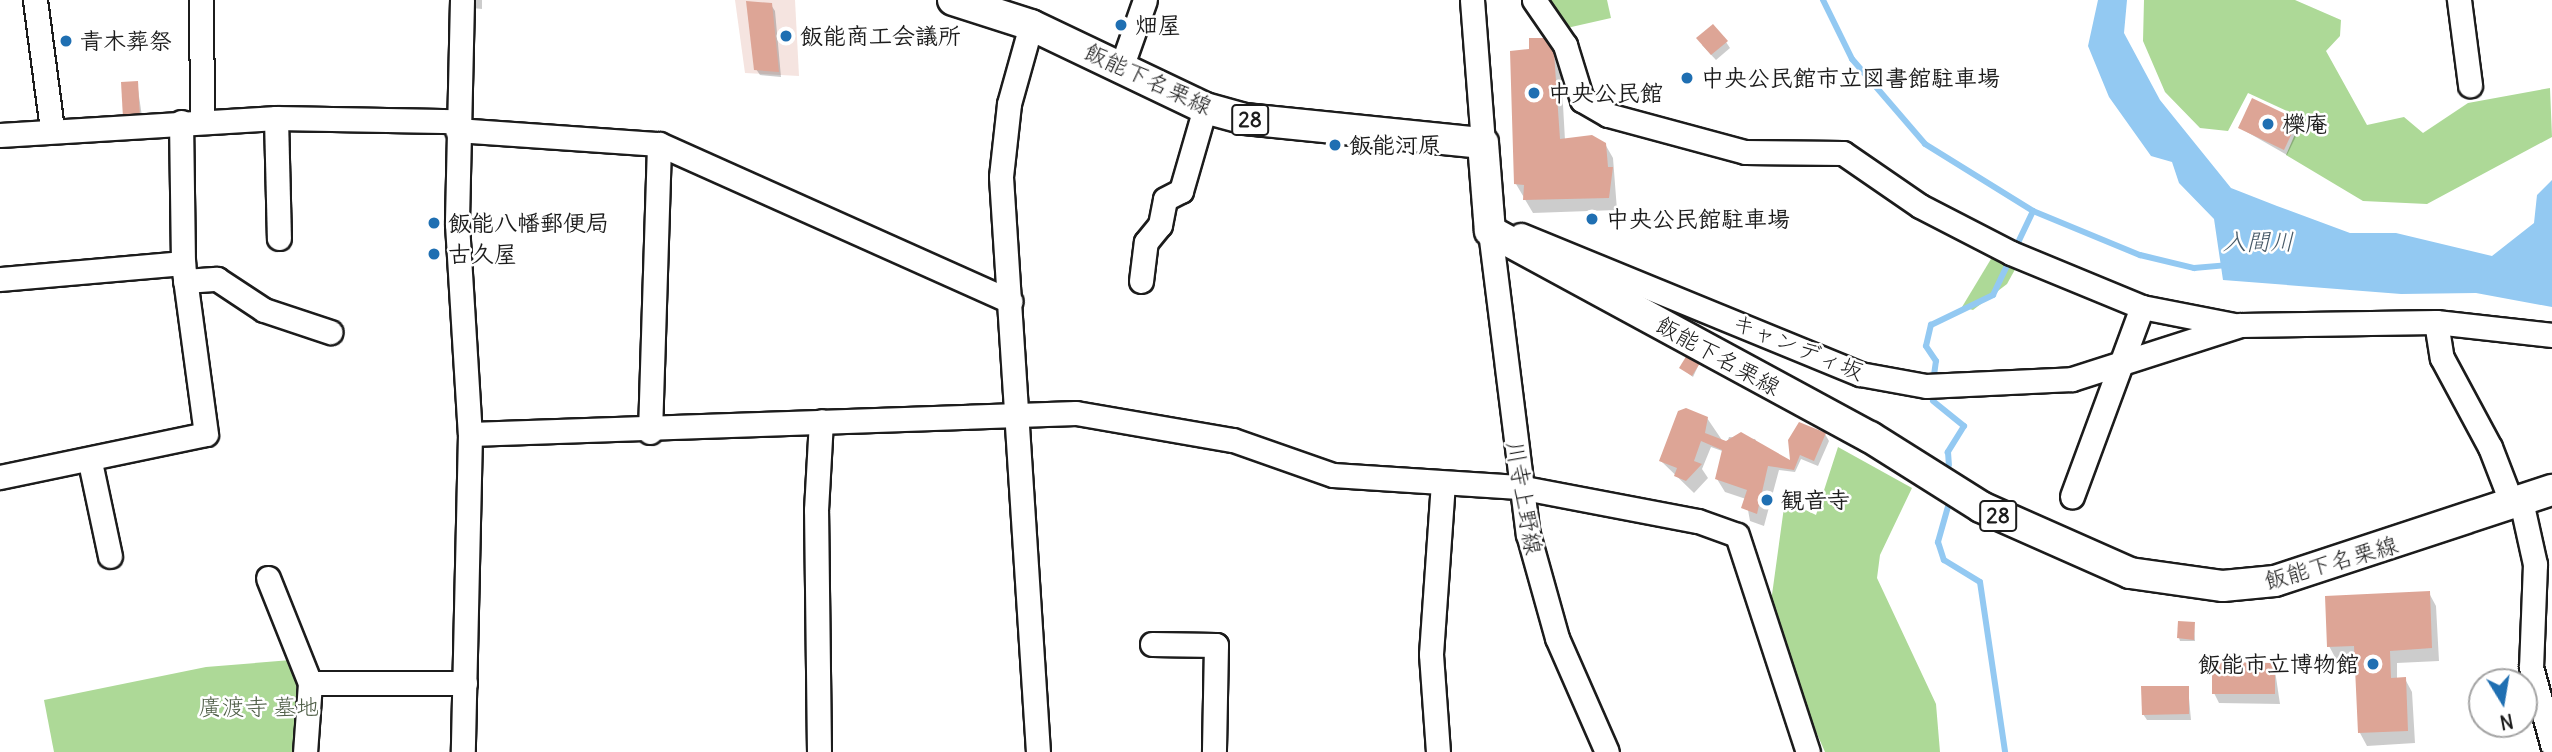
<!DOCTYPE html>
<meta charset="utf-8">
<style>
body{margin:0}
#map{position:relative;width:2552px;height:752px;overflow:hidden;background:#fff;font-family:Delius,"Klee One",sans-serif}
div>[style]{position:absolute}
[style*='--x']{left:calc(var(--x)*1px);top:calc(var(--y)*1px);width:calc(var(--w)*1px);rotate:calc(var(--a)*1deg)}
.built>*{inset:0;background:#f5e4e0}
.green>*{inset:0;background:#add997}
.water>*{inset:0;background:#93c9f2}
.shadow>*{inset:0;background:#0003}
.stream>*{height:6px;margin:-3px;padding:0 3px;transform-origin:3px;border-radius:3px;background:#93c9f2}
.building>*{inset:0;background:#dda596}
.roads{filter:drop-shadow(2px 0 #1c1c1c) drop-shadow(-2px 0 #1c1c1c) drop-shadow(0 2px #1c1c1c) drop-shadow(0 -2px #1c1c1c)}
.minor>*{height:23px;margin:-11.5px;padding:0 11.5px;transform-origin:11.5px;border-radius:11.5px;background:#fff}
.major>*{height:30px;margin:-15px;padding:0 15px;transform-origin:15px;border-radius:15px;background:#fff}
.dots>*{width:19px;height:19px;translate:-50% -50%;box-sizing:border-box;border:4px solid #fff;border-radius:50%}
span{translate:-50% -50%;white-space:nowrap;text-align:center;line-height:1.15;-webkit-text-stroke:5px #fff;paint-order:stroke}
.shield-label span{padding:2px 5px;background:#fff;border:2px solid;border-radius:5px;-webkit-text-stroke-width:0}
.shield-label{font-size:21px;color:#1c1c1c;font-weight:700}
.poi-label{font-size:23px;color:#1c1c1c;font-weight:700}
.left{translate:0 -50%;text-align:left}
.right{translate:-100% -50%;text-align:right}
.street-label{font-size:23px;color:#1c1c1c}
.park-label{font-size:23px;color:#4f5e47}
.water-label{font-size:24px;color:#465967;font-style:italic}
.north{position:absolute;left:2468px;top:668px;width:70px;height:70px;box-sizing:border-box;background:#fff;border:2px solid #a4a4a4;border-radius:50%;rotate:169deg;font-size:19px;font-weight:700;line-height:28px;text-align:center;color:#1c1c1c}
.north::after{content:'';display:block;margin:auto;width:24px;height:32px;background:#1f6fb2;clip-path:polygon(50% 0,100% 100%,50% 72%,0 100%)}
</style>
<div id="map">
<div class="built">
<i style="clip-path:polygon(735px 0,795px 0,799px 76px,745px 73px)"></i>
</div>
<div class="green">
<i style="clip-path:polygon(1540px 0,1607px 0,1611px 18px,1558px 30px)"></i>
<i style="clip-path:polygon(2144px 0,2295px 0,2341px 20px,2340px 36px,2326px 51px,2367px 125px,2404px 117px,2423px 133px,2468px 103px,2550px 88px,2552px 137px,2427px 204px,2363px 201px,2286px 155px,2302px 118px,2248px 93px,2228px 131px,2200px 128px,2165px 92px,2143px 41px)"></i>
<i style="clip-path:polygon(1994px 254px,2018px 264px,2007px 284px,1973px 310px,1962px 307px)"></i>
<i style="clip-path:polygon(1838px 447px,1912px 488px,1880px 555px,1877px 578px,1936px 704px,1940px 752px,1825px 752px,1792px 677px,1771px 602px,1785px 500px,1816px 515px)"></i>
<i style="clip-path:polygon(291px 660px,305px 691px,301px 752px,54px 752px,44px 700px,206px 667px)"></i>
</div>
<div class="water">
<i style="clip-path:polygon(2098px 0,2127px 0,2124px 33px,2160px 100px,2231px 188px,2277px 206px,2350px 233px,2396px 233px,2492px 256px,2534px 223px,2537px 195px,2552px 180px,2552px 307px,2476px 293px,2401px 294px,2223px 280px,2214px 219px,2179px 183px,2172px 162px,2151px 156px,2109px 97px,2088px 46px)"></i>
</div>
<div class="shadow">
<i style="clip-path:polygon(471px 0,482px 0,482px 9px,472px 8px)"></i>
<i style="clip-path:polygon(771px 5px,775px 11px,781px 77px,760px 75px,756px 69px)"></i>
<i style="clip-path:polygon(1552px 39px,1560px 52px,1565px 140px,1605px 144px,1613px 158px,1617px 210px,1533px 213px,1516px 184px,1531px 51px)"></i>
<i style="clip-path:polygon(1726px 42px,1730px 48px,1716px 60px,1702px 45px)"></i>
<i style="clip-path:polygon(137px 83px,143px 123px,128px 124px)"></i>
<i style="clip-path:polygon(2297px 122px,2300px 128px,2287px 155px,2240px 128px)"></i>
<i style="clip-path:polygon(1699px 364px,1693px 377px,1681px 368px)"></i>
<i style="clip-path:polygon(1707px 418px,1726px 446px,1729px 437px,1755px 439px,1761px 449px,1791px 462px,1825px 434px,1829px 441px,1818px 466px,1801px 459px,1795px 472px,1779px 470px,1764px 526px,1750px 521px,1746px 499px,1725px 492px,1717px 479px,1725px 452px,1711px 447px,1702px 469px,1708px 478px,1694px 493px,1661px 461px)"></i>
<i style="clip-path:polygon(2429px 593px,2436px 606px,2439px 661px,2397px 663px,2397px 680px,2405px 679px,2412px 692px,2415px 743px,2367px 746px,2360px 733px,2356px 658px,2336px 659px,2329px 646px)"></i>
<i style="clip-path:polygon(2194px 624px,2195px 641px,2180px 641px,2179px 638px)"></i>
<i style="clip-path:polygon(2274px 664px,2280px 704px,2219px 703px,2214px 693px)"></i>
<i style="clip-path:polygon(2188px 687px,2191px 720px,2147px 720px,2143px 714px)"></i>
</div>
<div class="stream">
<i style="--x:1823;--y:0;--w:66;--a:63.8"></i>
<i style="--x:1852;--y:59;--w:112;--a:49.3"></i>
<i style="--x:1925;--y:144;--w:127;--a:31.8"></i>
<i style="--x:2033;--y:211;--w:116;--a:22.4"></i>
<i style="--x:2140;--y:255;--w:56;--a:13.5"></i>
<i style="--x:2194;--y:268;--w:33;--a:-5"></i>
<i style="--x:1934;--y:375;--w:14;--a:-82"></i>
<i style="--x:1936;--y:361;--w:18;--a:-124"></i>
<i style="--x:1926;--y:346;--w:22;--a:-77"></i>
<i style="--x:1931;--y:325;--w:69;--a:-25.8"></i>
<i style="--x:1993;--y:295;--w:93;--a:-64.5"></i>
<i style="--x:1933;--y:401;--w:40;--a:39"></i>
<i style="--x:1964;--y:426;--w:31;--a:122"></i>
<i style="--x:1948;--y:452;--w:13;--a:86"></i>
<i style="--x:1949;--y:503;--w:41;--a:105.8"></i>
<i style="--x:1938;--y:542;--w:19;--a:72"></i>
<i style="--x:1944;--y:560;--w:42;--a:31.4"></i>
<i style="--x:1980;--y:582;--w:172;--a:81.6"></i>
</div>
<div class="building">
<i style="clip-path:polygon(746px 1px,772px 3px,779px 72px,754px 70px)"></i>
<i style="clip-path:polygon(1713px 24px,1728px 41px,1711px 55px,1696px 38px)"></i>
<i style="clip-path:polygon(1529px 38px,1553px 38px,1560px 139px,1592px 135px,1606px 143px,1608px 167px,1613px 167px,1609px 198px,1523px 200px,1524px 185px,1514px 184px,1510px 51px,1529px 49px)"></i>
<i style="clip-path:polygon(138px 81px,140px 117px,123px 118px,121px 82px)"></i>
<i style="clip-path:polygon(2252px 98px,2298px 120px,2284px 150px,2238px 128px)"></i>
<i style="clip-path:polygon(1687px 355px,1700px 363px,1692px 376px,1679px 368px)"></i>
<i style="clip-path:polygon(1686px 408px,1708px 417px,1705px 433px,1726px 441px,1741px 432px,1790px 460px,1788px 440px,1799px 422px,1826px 433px,1814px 461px,1800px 455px,1794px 470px,1768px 466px,1757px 514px,1741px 508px,1747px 490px,1715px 479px,1722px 450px,1701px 441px,1694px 461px,1702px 464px,1686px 481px,1674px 476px,1677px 468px,1659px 461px,1678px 411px)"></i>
<i style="clip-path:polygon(2430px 591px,2432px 648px,2390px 651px,2391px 678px,2406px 677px,2408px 731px,2358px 733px,2354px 646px,2327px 647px,2325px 596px)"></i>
<i style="clip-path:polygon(2178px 621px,2195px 622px,2194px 640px,2177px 638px)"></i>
<i style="clip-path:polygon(2212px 662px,2275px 663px,2275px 694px,2212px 694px)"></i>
<i style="clip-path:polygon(2141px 686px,2189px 686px,2189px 714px,2142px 715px)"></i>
</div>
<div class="roads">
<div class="minor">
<i style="--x:35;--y:0;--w:130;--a:82.5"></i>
<i style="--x:201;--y:0;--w:121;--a:89.5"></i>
<i style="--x:462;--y:0;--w:224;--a:91.3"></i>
<i style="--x:457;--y:224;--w:210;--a:86.5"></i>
<i style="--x:470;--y:434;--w:318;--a:91.3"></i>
<i style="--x:1472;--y:0;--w:143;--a:85.6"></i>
<i style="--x:1534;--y:0;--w:55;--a:55.4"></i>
<i style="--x:1565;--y:45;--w:58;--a:72.8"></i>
<i style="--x:1582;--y:100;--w:30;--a:30"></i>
<i style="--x:1608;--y:115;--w:142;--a:15.1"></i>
<i style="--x:1745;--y:152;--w:98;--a:0.6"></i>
<i style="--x:1843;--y:153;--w:93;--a:34.5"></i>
<i style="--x:1920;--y:206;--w:102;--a:27.3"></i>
<i style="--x:2011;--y:253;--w:142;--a:22.4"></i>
<i style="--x:2142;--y:307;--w:202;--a:110.3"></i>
<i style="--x:2459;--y:0;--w:86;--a:82.6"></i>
<i style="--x:1031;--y:25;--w:82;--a:105.6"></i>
<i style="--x:1009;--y:104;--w:73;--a:96.3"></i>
<i style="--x:1001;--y:177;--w:576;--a:86.32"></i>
<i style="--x:1121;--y:68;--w:72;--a:-70.6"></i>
<i style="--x:276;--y:118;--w:120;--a:88.6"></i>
<i style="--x:457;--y:130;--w:202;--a:4"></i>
<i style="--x:659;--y:144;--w:385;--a:24.1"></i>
<i style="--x:0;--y:135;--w:277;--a:-3.5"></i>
<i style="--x:276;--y:118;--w:180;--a:1"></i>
<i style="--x:1490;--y:231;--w:305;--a:82.9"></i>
<i style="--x:1528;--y:534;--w:108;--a:74.4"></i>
<i style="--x:1557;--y:638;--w:124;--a:66.3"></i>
<i style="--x:1521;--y:235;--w:366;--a:22.3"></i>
<i style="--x:1860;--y:374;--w:67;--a:10.3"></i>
<i style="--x:1926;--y:386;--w:146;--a:-2.7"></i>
<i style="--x:2072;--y:379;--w:176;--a:-17.8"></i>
<i style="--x:2240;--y:325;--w:196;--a:-0.9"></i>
<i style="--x:2436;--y:322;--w:117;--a:6.4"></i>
<i style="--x:0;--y:279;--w:184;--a:-5"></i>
<i style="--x:183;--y:263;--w:141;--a:-90.8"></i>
<i style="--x:185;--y:281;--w:32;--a:-4"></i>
<i style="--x:217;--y:279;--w:56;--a:33.4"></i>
<i style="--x:264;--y:310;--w:70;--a:18.4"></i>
<i style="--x:1141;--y:281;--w:39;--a:-83"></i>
<i style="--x:1146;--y:242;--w:22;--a:-51"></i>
<i style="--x:1160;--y:225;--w:26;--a:-79"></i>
<i style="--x:1165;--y:199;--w:18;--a:-27"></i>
<i style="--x:1181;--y:191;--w:86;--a:-73.9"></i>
<i style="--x:2142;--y:307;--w:94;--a:11.1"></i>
<i style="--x:2436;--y:322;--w:36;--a:81"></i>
<i style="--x:2442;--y:358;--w:101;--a:61.7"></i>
<i style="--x:2490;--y:447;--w:61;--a:68.9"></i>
<i style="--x:650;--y:432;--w:288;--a:-88.2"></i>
<i style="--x:470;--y:434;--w:606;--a:-1.98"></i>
<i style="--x:1076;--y:413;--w:159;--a:9.8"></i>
<i style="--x:1233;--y:440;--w:106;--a:19.3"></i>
<i style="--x:1333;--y:475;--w:186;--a:3.7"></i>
<i style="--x:1519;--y:487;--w:182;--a:10.8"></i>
<i style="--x:1698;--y:521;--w:41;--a:19.7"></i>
<i style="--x:1737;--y:535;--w:228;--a:71.9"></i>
<i style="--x:90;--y:462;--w:96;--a:78"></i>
<i style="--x:0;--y:477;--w:210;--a:-11.8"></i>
<i style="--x:206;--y:434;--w:173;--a:-97.7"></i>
<i style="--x:2521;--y:501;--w:65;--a:77.5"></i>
<i style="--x:2535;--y:564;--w:103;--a:92.2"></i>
<i style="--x:2531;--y:667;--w:80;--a:74.7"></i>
<i style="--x:268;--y:578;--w:113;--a:68.2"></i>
<i style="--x:310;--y:683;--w:69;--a:94.1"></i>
<i style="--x:1152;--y:644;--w:64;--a:0.9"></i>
<i style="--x:1216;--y:645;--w:107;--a:91.1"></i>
<i style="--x:310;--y:683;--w:155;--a:0"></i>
<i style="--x:819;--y:752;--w:242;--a:-90.7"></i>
<i style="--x:816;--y:510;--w:89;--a:-86.8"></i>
<i style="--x:1438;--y:752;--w:98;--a:-94.1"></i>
<i style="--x:1431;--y:654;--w:171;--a:-86"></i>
</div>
<div class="major">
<i style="--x:953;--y:0;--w:82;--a:17.8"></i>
<i style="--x:1031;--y:25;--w:193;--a:25.5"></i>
<i style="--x:1205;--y:108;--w:41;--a:15.4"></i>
<i style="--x:1245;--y:119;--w:239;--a:5.8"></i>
<i style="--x:1483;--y:143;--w:88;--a:85.5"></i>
<i style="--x:1490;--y:231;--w:432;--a:28.5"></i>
<i style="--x:1870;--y:437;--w:131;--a:32.2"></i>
<i style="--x:1981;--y:507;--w:163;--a:23.9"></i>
<i style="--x:2130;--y:573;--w:94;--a:8"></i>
<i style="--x:2223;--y:586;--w:52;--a:-5.5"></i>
<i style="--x:2275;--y:581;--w:292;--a:-18.2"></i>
</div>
</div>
<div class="dots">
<i style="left:1121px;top:25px;background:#1f6fb2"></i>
<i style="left:786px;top:36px;background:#1f6fb2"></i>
<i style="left:66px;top:41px;background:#1f6fb2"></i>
<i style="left:1687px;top:78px;background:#1f6fb2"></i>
<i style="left:1534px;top:93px;background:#1f6fb2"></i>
<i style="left:2268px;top:124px;background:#1f6fb2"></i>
<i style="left:1335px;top:145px;background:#1f6fb2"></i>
<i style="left:1592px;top:219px;background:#1f6fb2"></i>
<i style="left:434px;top:223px;background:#1f6fb2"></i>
<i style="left:434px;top:254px;background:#1f6fb2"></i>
<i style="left:1767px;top:500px;background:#1f6fb2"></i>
<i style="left:2373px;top:664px;background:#1f6fb2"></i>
</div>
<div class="shield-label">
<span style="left:1250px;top:120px">28</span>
<span style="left:1998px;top:516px">28</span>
</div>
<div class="poi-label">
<span class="left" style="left:1135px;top:25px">畑屋</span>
<span class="left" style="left:800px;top:36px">飯能商工会議所</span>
<span class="left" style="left:80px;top:41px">青木葬祭</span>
<span class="left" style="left:1701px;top:78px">中央公民館市立図書館駐車場</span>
<span class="left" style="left:1548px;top:93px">中央公民館</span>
<span class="left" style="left:2282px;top:124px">櫟庵</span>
<span class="left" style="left:1349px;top:145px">飯能河原</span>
<span class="left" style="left:1606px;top:219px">中央公民館駐車場</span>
<span class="left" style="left:448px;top:223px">飯能八幡郵便局</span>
<span class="left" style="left:448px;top:254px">古久屋</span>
<span class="left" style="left:1781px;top:500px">観音寺</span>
<span class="right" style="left:2359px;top:664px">飯能市立博物館</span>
</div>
<div class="street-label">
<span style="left:1148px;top:79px;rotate:25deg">飯能下名栗線</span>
<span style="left:1798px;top:347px;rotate:22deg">キャンディ坂</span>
<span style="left:1718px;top:356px;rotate:29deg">飯能下名栗線</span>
<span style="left:1524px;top:498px;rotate:80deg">川寺上野線</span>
<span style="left:2331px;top:563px;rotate:-16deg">飯能下名栗線</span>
</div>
<div class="park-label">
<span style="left:259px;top:707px">廣渡寺 墓地</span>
</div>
<div class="water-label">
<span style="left:2258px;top:242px">入間川</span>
</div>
<div class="north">N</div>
</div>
